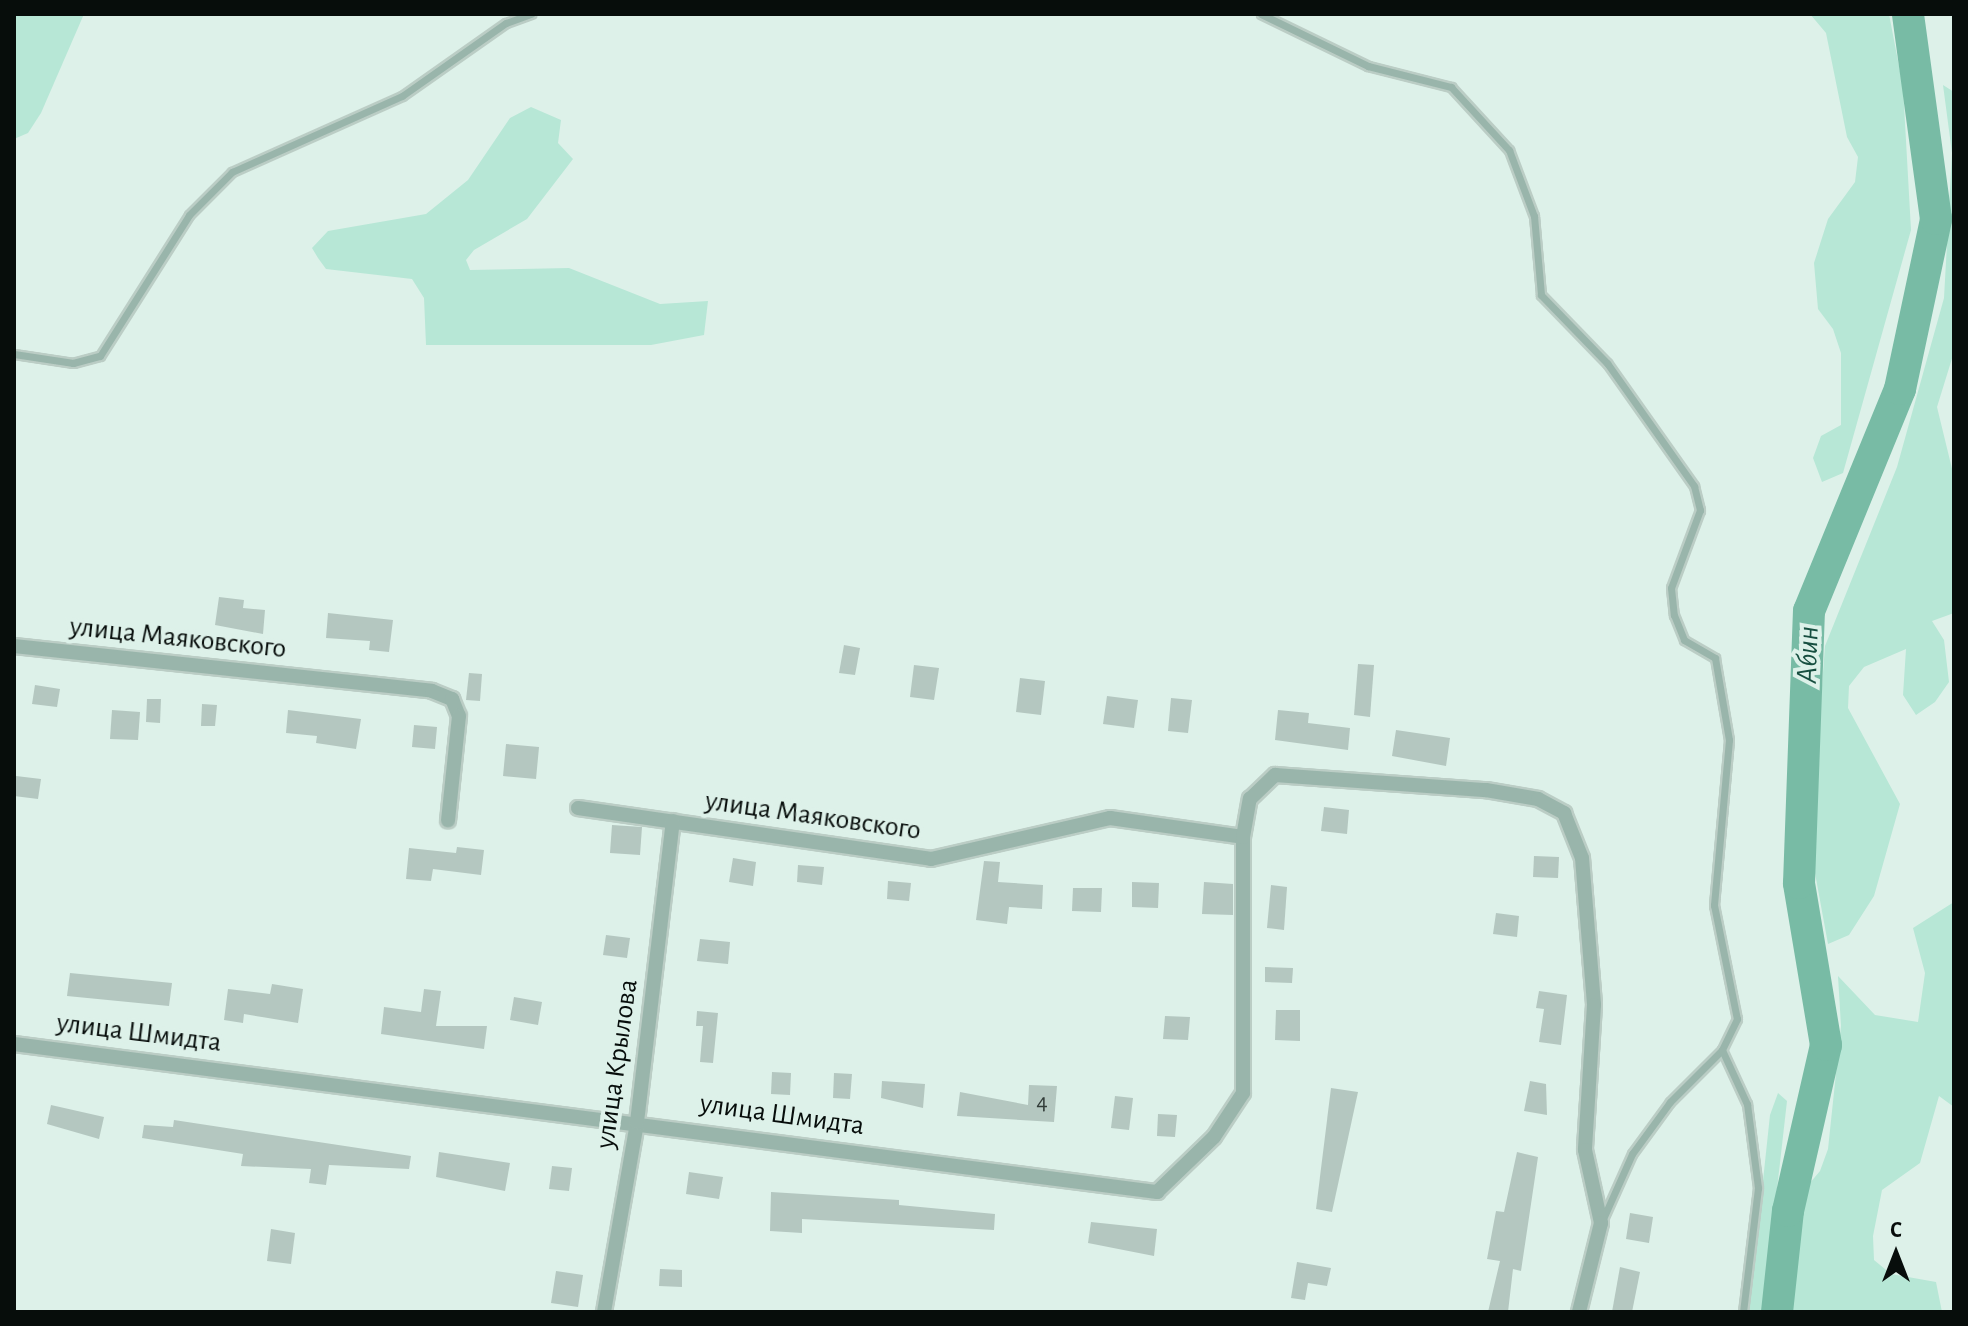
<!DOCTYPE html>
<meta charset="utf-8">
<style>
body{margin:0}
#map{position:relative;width:1968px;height:1326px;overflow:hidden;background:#ddf1e9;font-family:"Alegreya Sans",sans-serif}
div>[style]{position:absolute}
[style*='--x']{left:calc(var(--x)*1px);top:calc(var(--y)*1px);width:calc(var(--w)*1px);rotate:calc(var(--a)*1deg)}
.green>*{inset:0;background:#b7e7d6}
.river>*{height:32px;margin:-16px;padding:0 16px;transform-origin:16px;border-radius:16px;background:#78bba5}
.building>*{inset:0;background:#b4c7c0}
.roads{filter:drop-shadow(2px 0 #bbcdc5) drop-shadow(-2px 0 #bbcdc5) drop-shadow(0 2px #bbcdc5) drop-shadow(0 -2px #bbcdc5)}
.lane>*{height:7px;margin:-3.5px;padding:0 3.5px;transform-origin:3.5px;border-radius:3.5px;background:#99b5ab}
.street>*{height:14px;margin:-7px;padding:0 7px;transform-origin:7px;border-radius:7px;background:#99b5ab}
span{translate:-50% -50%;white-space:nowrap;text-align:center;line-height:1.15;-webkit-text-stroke:8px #ddf1e9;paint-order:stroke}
.number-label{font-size:24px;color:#323c38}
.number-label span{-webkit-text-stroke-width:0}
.street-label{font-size:28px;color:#070d0b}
.water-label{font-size:30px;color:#174f40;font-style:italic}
.frame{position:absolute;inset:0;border:16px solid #070d0b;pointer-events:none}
.north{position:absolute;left:1856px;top:1214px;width:80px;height:80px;-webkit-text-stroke:6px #ddf1e9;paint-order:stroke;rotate:0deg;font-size:22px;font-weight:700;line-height:32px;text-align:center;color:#070d0b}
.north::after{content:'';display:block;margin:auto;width:28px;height:36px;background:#070d0b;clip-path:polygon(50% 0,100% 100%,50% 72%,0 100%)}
</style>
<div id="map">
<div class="green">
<i style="clip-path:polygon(14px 14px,84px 14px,41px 113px,28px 133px,14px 139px)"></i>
<i style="clip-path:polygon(1810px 14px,1889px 14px,1903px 87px,1911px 230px,1843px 473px,1822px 482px,1813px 458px,1821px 436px,1841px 425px,1841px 353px,1833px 329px,1818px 309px,1814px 263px,1828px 219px,1855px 182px,1858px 157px,1847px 137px,1826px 33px)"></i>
<i style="clip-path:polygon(1943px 85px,1954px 92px,1954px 352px,1937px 407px,1954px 477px,1954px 613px,1932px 621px,1944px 640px,1949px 682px,1935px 702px,1916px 715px,1903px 695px,1906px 649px,1864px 667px,1849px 686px,1848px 708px,1900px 804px,1874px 896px,1849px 935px,1828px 944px,1810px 846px,1825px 646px,1897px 467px,1944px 298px,1952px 153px)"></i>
<i style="clip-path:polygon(531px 107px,561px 120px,558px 143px,573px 159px,527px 219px,474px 250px,466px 260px,470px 270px,569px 268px,660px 304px,708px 301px,704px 335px,651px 345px,426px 345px,424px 298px,412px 279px,326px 269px,318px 258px,312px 248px,328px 231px,426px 214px,468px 180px,510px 118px)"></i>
<i style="clip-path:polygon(1954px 902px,1954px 1107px,1939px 1096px,1920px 1163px,1882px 1190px,1873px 1236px,1874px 1260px,1891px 1274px,1936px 1282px,1942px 1312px,1789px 1312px,1804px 1190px,1820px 1171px,1828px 1149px,1841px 1026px,1838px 976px,1875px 1015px,1918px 1022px,1925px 973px,1913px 928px)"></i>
<i style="clip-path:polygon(1778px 1093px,1787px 1101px,1763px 1312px,1749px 1312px,1770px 1115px)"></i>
</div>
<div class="river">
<i style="--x:1777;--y:1312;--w:102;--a:-83.8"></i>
<i style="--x:1788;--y:1211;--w:170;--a:-77.1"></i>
<i style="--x:1826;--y:1045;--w:164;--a:-99.5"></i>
<i style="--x:1799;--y:883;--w:272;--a:-87.9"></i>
<i style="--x:1809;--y:611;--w:240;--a:-67.7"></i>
<i style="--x:1900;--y:389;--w:174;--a:-78"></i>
<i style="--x:1936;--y:219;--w:207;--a:-97.8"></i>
</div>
<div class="building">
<i style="clip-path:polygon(219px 597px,244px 600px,243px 608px,265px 610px,263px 634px,215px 625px)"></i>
<i style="clip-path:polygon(328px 613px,393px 620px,389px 652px,369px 650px,370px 641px,326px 638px)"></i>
<i style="clip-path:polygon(844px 645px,860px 648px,855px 675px,839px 673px)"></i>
<i style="clip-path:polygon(1358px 664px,1374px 665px,1370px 717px,1354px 715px)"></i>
<i style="clip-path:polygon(914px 665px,939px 668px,934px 700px,910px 697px)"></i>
<i style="clip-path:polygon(469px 673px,482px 674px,480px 701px,466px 700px)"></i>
<i style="clip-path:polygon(1020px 678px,1045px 681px,1041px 715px,1016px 712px)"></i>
<i style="clip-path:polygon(35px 685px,60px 689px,57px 707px,32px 704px)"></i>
<i style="clip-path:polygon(1107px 696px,1138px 700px,1134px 728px,1103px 724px)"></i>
<i style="clip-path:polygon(1171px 698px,1192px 700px,1188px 733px,1168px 731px)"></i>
<i style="clip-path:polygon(147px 699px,161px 699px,160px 723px,146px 722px)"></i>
<i style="clip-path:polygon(202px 704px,217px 705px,215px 726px,201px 726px)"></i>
<i style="clip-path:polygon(112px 710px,140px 712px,138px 740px,110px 739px)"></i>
<i style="clip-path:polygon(288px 710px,361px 719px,356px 749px,316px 743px,317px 736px,286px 733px)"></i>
<i style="clip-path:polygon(1278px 710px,1309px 713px,1308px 723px,1350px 728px,1348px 750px,1275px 740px)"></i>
<i style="clip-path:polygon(414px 725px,437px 727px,435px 749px,412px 747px)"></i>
<i style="clip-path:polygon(1396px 730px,1450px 738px,1446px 766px,1392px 756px)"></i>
<i style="clip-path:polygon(506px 744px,539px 747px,536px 779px,503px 776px)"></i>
<i style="clip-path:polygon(16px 776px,41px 779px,38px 799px,14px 796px)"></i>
<i style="clip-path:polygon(1324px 807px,1349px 810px,1347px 834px,1321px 831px)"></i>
<i style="clip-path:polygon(612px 825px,642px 827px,640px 855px,610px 853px)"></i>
<i style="clip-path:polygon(457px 847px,484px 850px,481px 875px,433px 869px,431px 881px,406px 879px,409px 848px,456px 853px)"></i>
<i style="clip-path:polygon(1534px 856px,1559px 857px,1558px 878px,1533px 877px)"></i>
<i style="clip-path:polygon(733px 858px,756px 862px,753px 886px,729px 882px)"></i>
<i style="clip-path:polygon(984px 861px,1000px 862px,998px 882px,1043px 885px,1042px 909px,1009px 907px,1007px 924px,976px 920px)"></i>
<i style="clip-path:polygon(798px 865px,824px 867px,822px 885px,797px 882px)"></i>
<i style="clip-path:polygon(888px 881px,911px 883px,909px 901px,887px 899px)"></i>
<i style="clip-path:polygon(1132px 882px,1159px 883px,1158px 908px,1132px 907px)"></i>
<i style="clip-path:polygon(1204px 882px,1233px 884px,1233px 915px,1202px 914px)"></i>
<i style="clip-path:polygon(1271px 885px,1287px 887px,1284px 930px,1267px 928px)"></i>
<i style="clip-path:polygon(1073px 888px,1102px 888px,1101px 912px,1072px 911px)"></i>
<i style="clip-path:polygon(1496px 913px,1519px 916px,1517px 937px,1493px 934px)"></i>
<i style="clip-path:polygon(606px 935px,630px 938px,627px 958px,603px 955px)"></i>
<i style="clip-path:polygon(700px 939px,730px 942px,728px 964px,697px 961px)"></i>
<i style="clip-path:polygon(1265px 967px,1293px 968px,1292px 983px,1265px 982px)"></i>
<i style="clip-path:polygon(70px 973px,172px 983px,169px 1006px,67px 996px)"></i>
<i style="clip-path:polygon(272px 984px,303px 989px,298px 1023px,244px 1014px,243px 1023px,224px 1020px,228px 989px,270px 994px)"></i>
<i style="clip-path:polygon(424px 989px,441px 991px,436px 1026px,487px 1026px,484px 1049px,381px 1034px,384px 1007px,421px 1012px)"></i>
<i style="clip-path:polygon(1539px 991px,1567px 995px,1561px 1045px,1539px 1042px,1544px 1009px,1536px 1008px)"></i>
<i style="clip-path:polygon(514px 997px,542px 1002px,538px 1025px,510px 1020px)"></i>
<i style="clip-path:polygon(1276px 1010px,1300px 1010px,1300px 1041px,1275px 1040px)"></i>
<i style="clip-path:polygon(697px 1011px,718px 1013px,713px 1063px,700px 1062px,703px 1026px,696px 1026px)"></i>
<i style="clip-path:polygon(1165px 1016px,1190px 1017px,1188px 1040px,1163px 1039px)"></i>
<i style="clip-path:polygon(772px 1072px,791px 1073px,790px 1095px,771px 1094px)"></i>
<i style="clip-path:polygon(834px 1073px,852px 1074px,850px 1099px,833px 1098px)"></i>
<i style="clip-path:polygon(882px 1081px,925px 1084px,923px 1108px,881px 1098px)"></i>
<i style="clip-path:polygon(1530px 1081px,1546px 1084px,1547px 1115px,1524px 1111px)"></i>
<i style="clip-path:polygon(1029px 1085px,1057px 1086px,1054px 1122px,957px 1116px,960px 1092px,1028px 1105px)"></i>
<i style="clip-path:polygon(1331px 1088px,1358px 1092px,1332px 1212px,1316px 1209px)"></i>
<i style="clip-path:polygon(1115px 1096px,1133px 1098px,1129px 1130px,1111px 1128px)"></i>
<i style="clip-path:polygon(51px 1105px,104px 1117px,99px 1139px,47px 1124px)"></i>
<i style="clip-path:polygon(1158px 1114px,1177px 1115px,1175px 1137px,1157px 1136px)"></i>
<i style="clip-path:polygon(174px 1120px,411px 1156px,409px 1169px,329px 1165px,326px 1185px,309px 1183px,311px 1169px,241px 1166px,243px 1154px,142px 1138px,144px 1125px,173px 1127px)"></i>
<i style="clip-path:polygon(439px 1152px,510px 1163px,505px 1191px,436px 1177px)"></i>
<i style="clip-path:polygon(1517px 1152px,1538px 1157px,1521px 1271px,1513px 1269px,1508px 1312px,1488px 1312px,1500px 1261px,1487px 1259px,1496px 1211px,1504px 1212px)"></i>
<i style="clip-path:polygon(552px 1166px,572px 1168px,569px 1191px,549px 1189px)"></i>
<i style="clip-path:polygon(689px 1172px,723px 1177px,719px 1199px,686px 1194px)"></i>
<i style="clip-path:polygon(771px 1192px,899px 1200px,899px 1205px,995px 1214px,994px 1230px,802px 1219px,802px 1233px,770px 1231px)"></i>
<i style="clip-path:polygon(1630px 1213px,1653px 1217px,1649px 1243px,1626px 1239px)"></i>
<i style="clip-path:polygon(1091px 1222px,1157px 1229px,1154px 1256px,1088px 1243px)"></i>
<i style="clip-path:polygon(271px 1229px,295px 1233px,291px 1264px,267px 1261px)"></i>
<i style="clip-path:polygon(1297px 1262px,1331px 1268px,1327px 1286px,1308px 1283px,1305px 1300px,1291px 1298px)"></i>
<i style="clip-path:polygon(1620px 1267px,1640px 1272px,1632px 1312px,1612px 1312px)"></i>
<i style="clip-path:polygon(660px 1269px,682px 1270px,682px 1287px,659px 1286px)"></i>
<i style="clip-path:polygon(556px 1271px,583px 1275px,578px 1307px,551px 1303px)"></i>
</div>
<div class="roads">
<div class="lane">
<i style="--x:1261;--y:14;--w:119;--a:25.9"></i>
<i style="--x:1368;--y:66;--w:86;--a:14.2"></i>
<i style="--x:1451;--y:87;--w:86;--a:47.4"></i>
<i style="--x:1509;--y:150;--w:71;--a:69.3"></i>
<i style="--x:1534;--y:216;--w:79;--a:84.9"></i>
<i style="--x:1541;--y:295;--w:95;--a:45.9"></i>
<i style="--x:1607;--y:363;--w:151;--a:54.7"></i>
<i style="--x:1694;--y:486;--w:25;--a:76"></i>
<i style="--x:1700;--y:510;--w:83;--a:110.4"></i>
<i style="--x:1671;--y:588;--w:27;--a:84"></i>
<i style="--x:1674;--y:615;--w:27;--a:68"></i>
<i style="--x:1684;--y:640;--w:36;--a:30"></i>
<i style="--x:1715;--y:658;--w:83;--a:80.3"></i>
<i style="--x:1729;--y:740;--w:166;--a:95.2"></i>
<i style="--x:1714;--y:905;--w:116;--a:78.6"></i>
<i style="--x:1737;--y:1019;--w:34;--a:116"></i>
<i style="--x:1722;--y:1050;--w:74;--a:135"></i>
<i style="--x:1670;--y:1102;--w:64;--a:126.2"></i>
<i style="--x:1632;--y:1154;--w:73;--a:114.1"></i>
<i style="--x:14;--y:354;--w:60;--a:8.7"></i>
<i style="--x:73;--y:363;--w:28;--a:-15"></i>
<i style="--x:100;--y:356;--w:167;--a:-57.7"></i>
<i style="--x:189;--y:215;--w:61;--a:-45"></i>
<i style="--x:232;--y:172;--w:186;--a:-24.1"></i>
<i style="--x:402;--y:96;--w:127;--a:-35.1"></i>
<i style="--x:506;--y:23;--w:27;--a:-20"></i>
<i style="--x:1722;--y:1050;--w:60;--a:65.2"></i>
<i style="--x:1747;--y:1104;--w:85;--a:82.5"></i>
<i style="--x:1758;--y:1188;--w:125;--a:96.9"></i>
</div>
<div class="street">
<i style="--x:14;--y:646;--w:420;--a:6.1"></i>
<i style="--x:432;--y:691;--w:22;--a:22"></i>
<i style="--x:452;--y:699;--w:18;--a:68"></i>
<i style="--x:459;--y:716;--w:105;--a:96"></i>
<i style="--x:578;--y:808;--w:357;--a:8.2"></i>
<i style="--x:931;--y:859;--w:184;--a:-12.9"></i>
<i style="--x:1110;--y:818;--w:134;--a:8.1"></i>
<i style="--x:14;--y:1044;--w:1153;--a:7.38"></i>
<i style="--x:1157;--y:1192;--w:79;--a:-44"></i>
<i style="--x:1214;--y:1137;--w:53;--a:-56.6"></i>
<i style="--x:1243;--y:1093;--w:256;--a:-90"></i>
<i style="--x:1243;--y:837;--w:39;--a:-80"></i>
<i style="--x:1250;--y:799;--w:35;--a:-44"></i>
<i style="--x:1275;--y:775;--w:212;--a:4.1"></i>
<i style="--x:1486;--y:790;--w:53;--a:9.8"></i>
<i style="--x:1538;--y:799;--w:30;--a:28"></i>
<i style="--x:1564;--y:813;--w:48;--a:68.2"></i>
<i style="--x:1582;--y:858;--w:147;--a:85.3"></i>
<i style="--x:1594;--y:1005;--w:145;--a:93.6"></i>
<i style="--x:1585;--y:1150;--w:75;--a:77.6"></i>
<i style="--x:1601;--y:1223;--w:92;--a:103.9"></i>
<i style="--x:604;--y:1312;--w:193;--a:-80.1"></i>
<i style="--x:637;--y:1122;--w:303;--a:-83.2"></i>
</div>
</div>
<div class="number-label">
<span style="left:1042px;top:1103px">4</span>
</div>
<div class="street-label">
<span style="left:178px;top:638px;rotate:6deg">улица Маяковского</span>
<span style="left:813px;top:816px;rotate:8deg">улица Маяковского</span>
<span style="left:139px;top:1033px;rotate:7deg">улица Шмидта</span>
<span style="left:617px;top:1064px;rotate:-82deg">улица Крылова</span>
<span style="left:782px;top:1115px;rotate:8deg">улица Шмидта</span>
</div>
<div class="water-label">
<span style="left:1808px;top:655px;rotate:-88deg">Абин</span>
</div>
<div class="frame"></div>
<div class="north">С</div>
</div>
